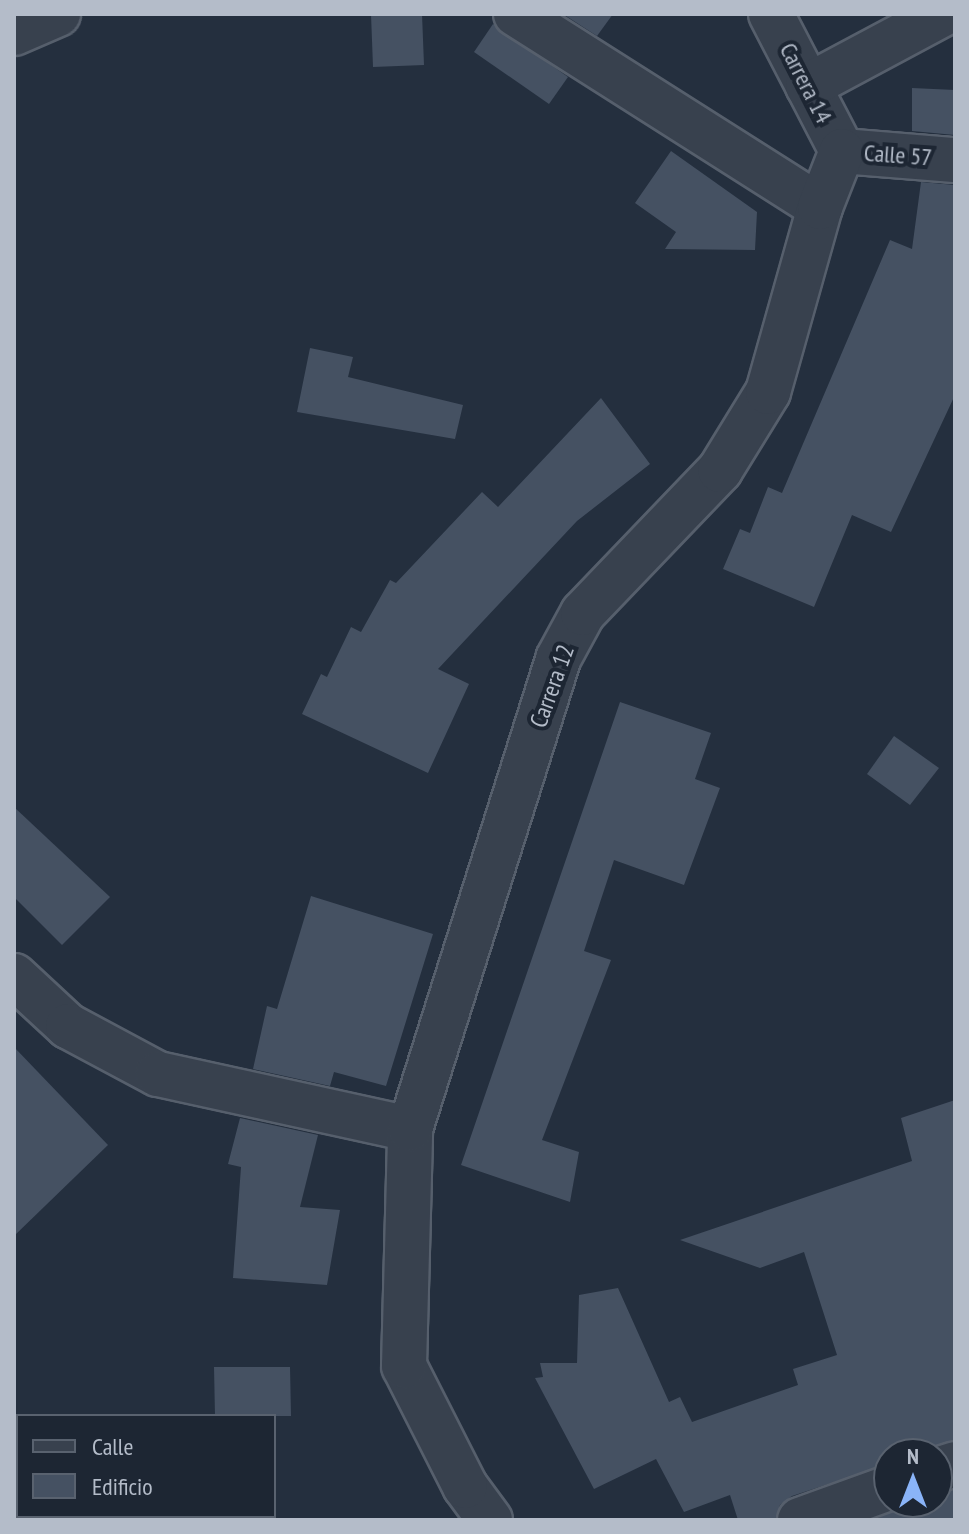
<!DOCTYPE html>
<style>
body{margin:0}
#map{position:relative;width:969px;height:1534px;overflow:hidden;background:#242f3e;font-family:"PT Sans Narrow",sans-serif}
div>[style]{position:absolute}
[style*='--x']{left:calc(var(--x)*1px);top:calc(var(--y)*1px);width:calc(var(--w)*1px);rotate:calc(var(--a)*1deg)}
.building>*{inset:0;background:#455162}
.roads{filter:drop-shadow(2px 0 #565f6c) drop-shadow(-2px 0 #565f6c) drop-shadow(0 2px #565f6c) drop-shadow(0 -2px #565f6c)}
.street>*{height:44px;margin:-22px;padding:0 22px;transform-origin:22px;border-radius:22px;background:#38414e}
span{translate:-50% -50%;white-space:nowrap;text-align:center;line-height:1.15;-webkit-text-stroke:8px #1d2633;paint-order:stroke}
.street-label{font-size:24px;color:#b4bcc9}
.frame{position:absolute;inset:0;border:16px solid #b4bcc9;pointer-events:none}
.legend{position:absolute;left:16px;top:1414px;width:260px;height:104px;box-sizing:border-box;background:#1d2633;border:2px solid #59626f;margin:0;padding:10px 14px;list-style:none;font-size:24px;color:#b4bcc9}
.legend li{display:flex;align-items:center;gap:16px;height:40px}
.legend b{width:40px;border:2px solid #59626f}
.north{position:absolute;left:873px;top:1438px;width:80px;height:80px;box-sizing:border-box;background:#1d2633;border:2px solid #59626f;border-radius:50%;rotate:0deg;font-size:22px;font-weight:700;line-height:32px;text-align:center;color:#b4bcc9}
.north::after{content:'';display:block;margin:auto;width:28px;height:36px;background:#8ab4f8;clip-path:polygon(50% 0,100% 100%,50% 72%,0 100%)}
</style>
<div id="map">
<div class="building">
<i style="clip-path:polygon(371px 14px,422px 14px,424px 65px,373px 67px)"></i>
<i style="clip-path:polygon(563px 14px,613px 14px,597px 36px)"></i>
<i style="clip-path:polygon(493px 24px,568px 77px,549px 104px,474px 52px)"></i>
<i style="clip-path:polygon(912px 88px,955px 90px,955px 135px,912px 131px)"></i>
<i style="clip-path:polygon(671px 151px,757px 212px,755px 250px,665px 249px,676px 232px,635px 203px)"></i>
<i style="clip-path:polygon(921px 182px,955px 185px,955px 395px,891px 532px,852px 515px,814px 607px,723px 569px,740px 529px,750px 533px,768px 487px,782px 493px,890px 240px,912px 249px)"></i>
<i style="clip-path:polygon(310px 348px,353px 357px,348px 377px,463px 405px,455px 439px,297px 412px)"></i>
<i style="clip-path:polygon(601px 398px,650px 464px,577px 521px,438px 669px,469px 684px,428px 773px,302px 714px,321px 674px,327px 677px,351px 627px,361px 632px,390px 580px,396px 583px,482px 492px,498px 507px)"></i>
<i style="clip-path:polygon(620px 702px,711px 733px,695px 779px,720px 788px,684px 885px,614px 860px,584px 951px,611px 960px,542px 1140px,579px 1152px,570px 1202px,461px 1165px)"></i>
<i style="clip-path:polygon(894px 736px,939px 768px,910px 805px,867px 774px)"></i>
<i style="clip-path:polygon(14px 807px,110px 897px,62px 945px,14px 897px)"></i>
<i style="clip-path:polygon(311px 896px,433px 934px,386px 1086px,334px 1072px,330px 1086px,253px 1069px,267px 1006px,277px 1009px)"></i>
<i style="clip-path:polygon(14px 1047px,108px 1145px,14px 1236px)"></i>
<i style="clip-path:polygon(955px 1100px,955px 1440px,918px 1454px,889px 1454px,889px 1464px,792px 1496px,780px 1505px,776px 1520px,738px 1520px,730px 1495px,684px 1512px,656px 1459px,594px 1489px,535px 1378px,543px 1377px,540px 1363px,577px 1363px,579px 1295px,618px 1288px,669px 1402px,680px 1397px,692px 1422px,798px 1385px,793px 1369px,837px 1355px,804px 1252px,760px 1268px,680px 1240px,912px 1161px,901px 1118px)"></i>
<i style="clip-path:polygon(240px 1118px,318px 1135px,300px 1207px,340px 1210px,327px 1285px,233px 1278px,241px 1167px,228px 1164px)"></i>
<i style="clip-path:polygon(214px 1367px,290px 1367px,291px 1416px,215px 1416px)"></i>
<i style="clip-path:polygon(955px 1490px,955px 1520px,874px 1520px,909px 1502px,937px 1502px,937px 1494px)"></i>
</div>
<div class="roads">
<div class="street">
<i style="--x:516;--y:14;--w:360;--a:32.4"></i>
<i style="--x:771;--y:14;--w:154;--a:62.6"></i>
<i style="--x:14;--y:33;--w:48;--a:-23.4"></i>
<i style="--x:808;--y:86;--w:153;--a:-28.1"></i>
<i style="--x:842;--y:151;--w:113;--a:4.6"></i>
<i style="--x:14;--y:976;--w:74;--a:42.8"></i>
<i style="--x:68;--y:1026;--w:102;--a:28.1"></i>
<i style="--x:158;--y:1074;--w:258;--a:12.3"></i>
<i style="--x:937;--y:1470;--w:19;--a:-18"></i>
<i style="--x:490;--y:1520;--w:42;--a:-126.3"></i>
<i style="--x:465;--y:1486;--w:135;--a:-116.9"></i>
<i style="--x:404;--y:1366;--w:237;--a:-88.5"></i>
<i style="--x:410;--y:1129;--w:493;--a:-72.5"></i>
<i style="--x:558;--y:659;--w:52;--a:-61.5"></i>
<i style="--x:583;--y:613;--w:198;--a:-46.2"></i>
<i style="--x:720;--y:470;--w:92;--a:-58.4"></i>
<i style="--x:768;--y:392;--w:192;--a:-74.3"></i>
<i style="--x:820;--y:207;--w:60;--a:-68.6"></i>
<i style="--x:800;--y:1520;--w:95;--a:-19.8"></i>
</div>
</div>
<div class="street-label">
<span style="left:806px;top:83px;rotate:63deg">Carrera 14</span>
<span style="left:898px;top:155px;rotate:4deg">Calle 57</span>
<span style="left:552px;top:686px;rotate:-70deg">Carrera 12</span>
</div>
<div class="frame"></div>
<ul class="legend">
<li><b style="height:10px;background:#38414e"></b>Calle</li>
<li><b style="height:22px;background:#455162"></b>Edificio</li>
</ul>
<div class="north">N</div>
</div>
